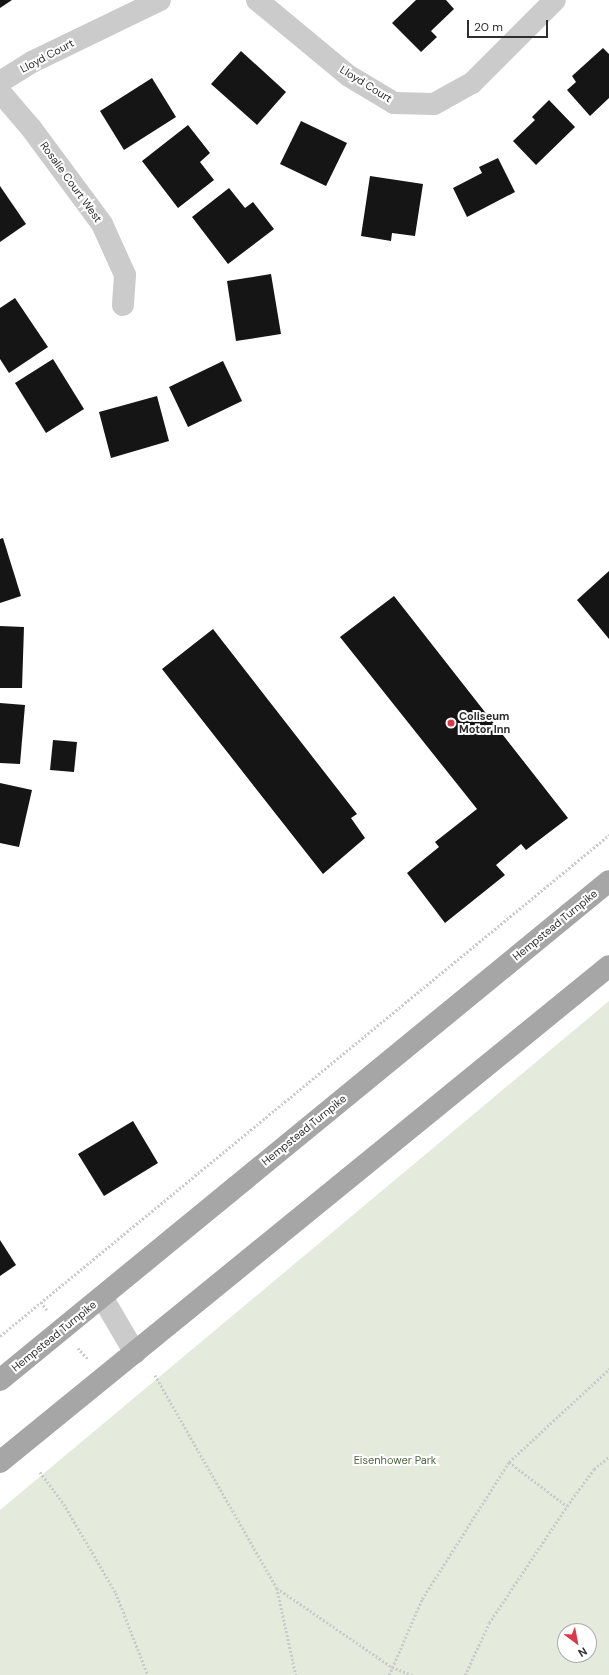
<!DOCTYPE html>
<style>
body{margin:0}
#map{position:relative;width:609px;height:1675px;overflow:hidden;background:#fff;font-family:"DM Sans",sans-serif}
div>[style]{position:absolute}
[style*='--x']{left:calc(var(--x)*1px);top:calc(var(--y)*1px);width:calc(var(--w)*1px);rotate:calc(var(--a)*1deg)}
.green>*{inset:0;background:#e4ebdd}
.building>*{inset:0;background:#151515}
.path>*{height:2.5px;margin-top:-1.25px;transform-origin:0;background:repeating-linear-gradient(90deg,#cbcbcb 0 2px,transparent 0 4px)}
.minor>*{height:22px;margin:-11px;padding:0 11px;transform-origin:11px;border-radius:11px;background:#cbcbcb}
.major>*{height:22px;margin:-11px;padding:0 11px;transform-origin:11px;border-radius:11px;background:#a6a6a6}
.dots>*{width:11px;height:11px;translate:-50% -50%;box-sizing:border-box;border:2px solid #fff;border-radius:50%}
span{translate:-50% -50%;white-space:nowrap;text-align:center;line-height:1.15;-webkit-text-stroke:4px #fff;paint-order:stroke}
.street-label{font-size:11px;color:#2e2e2e}
.poi-label{font-size:11px;color:#2e2e2e;font-weight:700}
.left{translate:0 -50%;text-align:left}
.park-label{font-size:11px;color:#52683e}
.north{position:absolute;left:557px;top:1623px;width:40px;height:40px;box-sizing:border-box;background:#fff;border:1px solid #ababab;border-radius:50%;rotate:148deg;font-size:11px;font-weight:700;line-height:16px;text-align:center;color:#2e2e2e}
.north::after{content:'';display:block;margin:auto;width:14px;height:18px;background:#dc3946;clip-path:polygon(50% 0,100% 100%,50% 72%,0 100%)}
.scale{position:absolute;left:467px;top:20px;width:81px;height:18px;box-sizing:border-box;border:2px solid #2e2e2e;border-top:0;padding-left:5px;font-size:12px;line-height:14px;white-space:nowrap;color:#2e2e2e;-webkit-text-stroke:3px #fff;paint-order:stroke}
</style>
<div id="map">
<div class="green">
<i style="clip-path:polygon(evenodd,609px 1001px,609px 1675px,0 1675px,0 1510px,609px 1001px,565px 1631px,589px 1631px,589px 1655px,565px 1655px,565px 1631px)"></i>
</div>
<div class="building">
<i style="clip-path:polygon(0 0,12px 0,0 8px)"></i>
<i style="clip-path:polygon(416px 0,446px 0,454px 9px,431px 31px,437px 37px,421px 52px,392px 23px)"></i>
<i style="clip-path:polygon(603px 48px,609px 54px,609px 98px,590px 116px,567px 90px,576px 82px,572px 76px)"></i>
<i style="clip-path:polygon(241px 51px,286px 92px,257px 125px,211px 84px)"></i>
<i style="clip-path:polygon(152px 78px,176px 117px,124px 150px,100px 111px)"></i>
<i style="clip-path:polygon(549px 100px,575px 127px,536px 165px,513px 141px,535px 120px,532px 117px)"></i>
<i style="clip-path:polygon(301px 121px,347px 143px,326px 186px,280px 164px)"></i>
<i style="clip-path:polygon(188px 125px,210px 153px,200px 162px,214px 180px,178px 208px,142px 161px)"></i>
<i style="clip-path:polygon(498px 158px,515px 192px,467px 217px,453px 188px,482px 173px,479px 167px)"></i>
<i style="clip-path:polygon(370px 176px,423px 184px,415px 236px,392px 233px,391px 241px,361px 236px)"></i>
<i style="clip-path:polygon(0 186px,26px 224px,0 242px)"></i>
<i style="clip-path:polygon(229px 188px,245px 208px,253px 202px,274px 229px,228px 264px,192px 217px)"></i>
<i style="clip-path:polygon(271px 274px,281px 334px,236px 341px,227px 281px)"></i>
<i style="clip-path:polygon(15px 298px,48px 347px,9px 373px,0 359px,0 308px)"></i>
<i style="clip-path:polygon(53px 359px,84px 409px,46px 433px,15px 383px)"></i>
<i style="clip-path:polygon(223px 361px,242px 401px,188px 427px,169px 387px)"></i>
<i style="clip-path:polygon(157px 396px,169px 441px,111px 458px,99px 412px)"></i>
<i style="clip-path:polygon(3px 538px,21px 596px,0 603px,0 539px)"></i>
<i style="clip-path:polygon(609px 571px,609px 639px,577px 600px)"></i>
<i style="clip-path:polygon(394px 596px,568px 818px,526px 850px,521px 844px,496px 865px,505px 875px,445px 923px,407px 873px,439px 847px,435px 842px,477px 809px,340px 637px)"></i>
<i style="clip-path:polygon(0 626px,24px 627px,22px 688px,0 688px)"></i>
<i style="clip-path:polygon(213px 629px,357px 814px,351px 818px,365px 838px,323px 874px,162px 669px)"></i>
<i style="clip-path:polygon(0 703px,25px 705px,20px 764px,0 763px)"></i>
<i style="clip-path:polygon(53px 740px,77px 742px,74px 772px,50px 770px)"></i>
<i style="clip-path:polygon(0 783px,32px 790px,19px 847px,0 843px)"></i>
<i style="clip-path:polygon(133px 1121px,158px 1163px,104px 1196px,78px 1154px)"></i>
<i style="clip-path:polygon(0 1240px,16px 1265px,0 1276px)"></i>
</div>
<div class="path">
<i style="--x:41;--y:1302;--w:10;--a:53"></i>
<i style="--x:0;--y:1336;--w:789;--a:-39.44"></i>
<i style="--x:78;--y:1348;--w:15;--a:48"></i>
<i style="--x:155;--y:1375;--w:245;--a:60.2"></i>
<i style="--x:277;--y:1588;--w:140;--a:34.5"></i>
<i style="--x:392;--y:1667;--w:22;--a:22"></i>
<i style="--x:509;--y:1462;--w:73;--a:37.2"></i>
<i style="--x:40;--y:1472;--w:40;--a:53"></i>
<i style="--x:64;--y:1504;--w:103;--a:59.7"></i>
<i style="--x:116;--y:1593;--w:88;--a:68.7"></i>
<i style="--x:277;--y:1588;--w:89;--a:77.7"></i>
<i style="--x:389;--y:1675;--w:83;--a:-66.5"></i>
<i style="--x:422;--y:1599;--w:162;--a:-57.6"></i>
<i style="--x:509;--y:1462;--w:137;--a:-42.9"></i>
<i style="--x:465;--y:1675;--w:57;--a:-65.2"></i>
<i style="--x:489;--y:1623;--w:141;--a:-56.3"></i>
<i style="--x:567;--y:1506;--w:46;--a:-53.9"></i>
<i style="--x:594;--y:1469;--w:19;--a:-39"></i>
</div>
<div class="minor">
<i style="--x:257;--y:0;--w:119;--a:39.6"></i>
<i style="--x:349;--y:76;--w:52;--a:31"></i>
<i style="--x:394;--y:103;--w:40;--a:1.4"></i>
<i style="--x:434;--y:104;--w:43;--a:-28.9"></i>
<i style="--x:472;--y:83;--w:117;--a:-45"></i>
<i style="--x:0;--y:82;--w:38;--a:-32"></i>
<i style="--x:32;--y:62;--w:142;--a:-25.8"></i>
<i style="--x:0;--y:92;--w:48;--a:49.3"></i>
<i style="--x:31;--y:128;--w:119;--a:53.5"></i>
<i style="--x:102;--y:224;--w:56;--a:65.7"></i>
<i style="--x:125;--y:275;--w:30;--a:94"></i>
<i style="--x:102;--y:1297;--w:65;--a:59.5"></i>
</div>
<div class="major">
<i style="--x:0;--y:1380;--w:787;--a:-39.33"></i>
<i style="--x:0;--y:1462;--w:785;--a:-39.16"></i>
</div>
<div class="dots">
<i style="left:451px;top:723px;background:#dc3946"></i>
</div>
<div class="street-label">
<span style="left:47px;top:56px;rotate:-28deg">Lloyd Court</span>
<span style="left:366px;top:84px;rotate:32deg">Lloyd Court</span>
<span style="left:71px;top:182px;rotate:54deg">Rosalie Court West</span>
<span style="left:555px;top:925px;rotate:-39deg">Hempstead Turnpike</span>
<span style="left:304px;top:1130px;rotate:-39deg">Hempstead Turnpike</span>
<span style="left:54px;top:1336px;rotate:-39deg">Hempstead Turnpike</span>
</div>
<div class="poi-label">
<span class="left" style="left:459px;top:723px">Coliseum<br>Motor Inn</span>
</div>
<div class="park-label">
<span style="left:395px;top:1460px">Eisenhower Park</span>
</div>
<div class="north">N</div>
<div class="scale">20 m</div>
</div>
